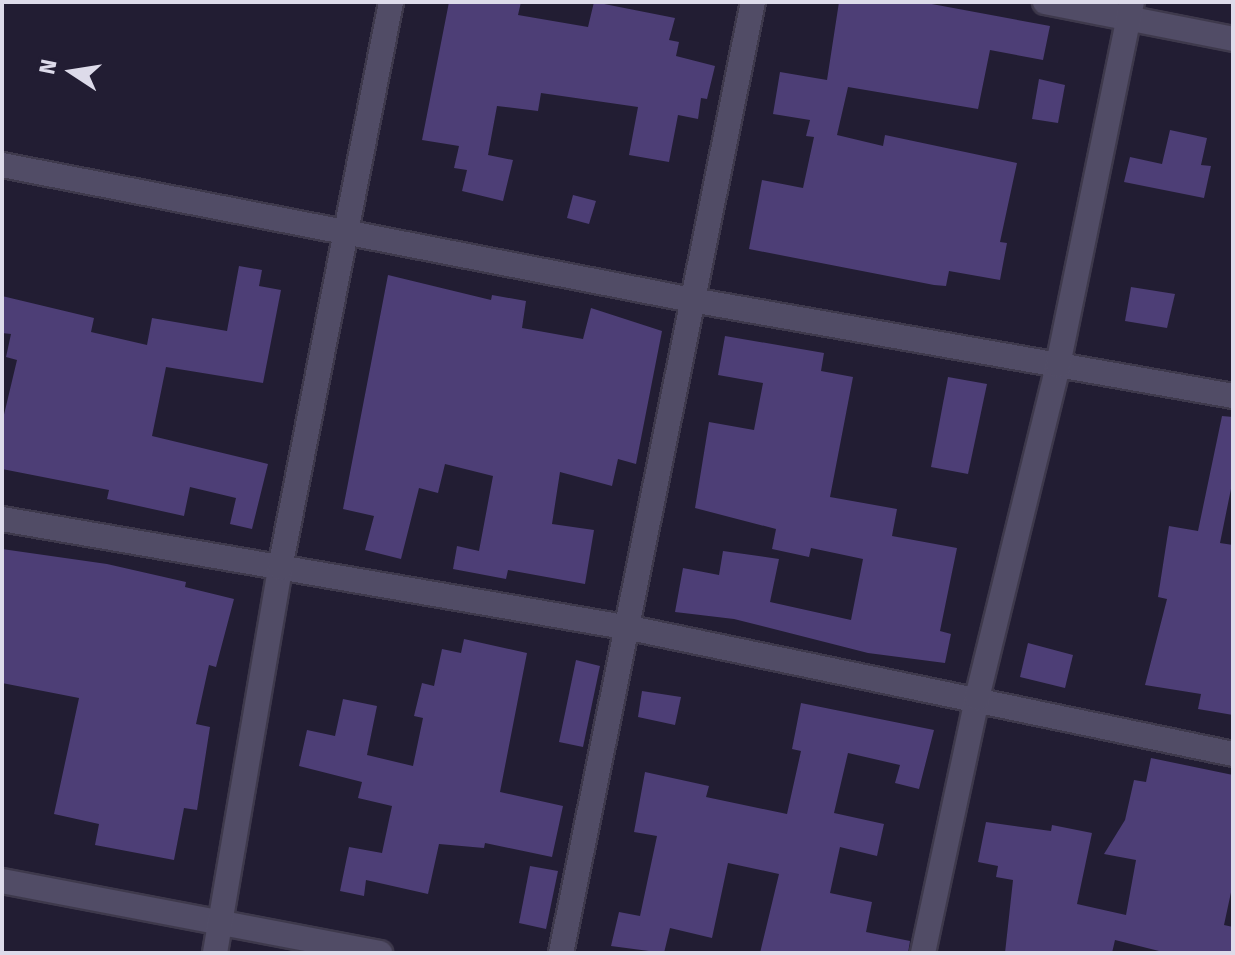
<!DOCTYPE html>
<style>
body{margin:0}
#map{position:relative;width:1235px;height:955px;overflow:hidden;background:#221d33;font-family:"Fira Sans",sans-serif}
div>[style]{position:absolute}
[style*='--x']{left:calc(var(--x)*1px);top:calc(var(--y)*1px);width:calc(var(--w)*1px);rotate:calc(var(--a)*1deg)}
.building>*{inset:0;background:#4d3e76}
.roads{filter:drop-shadow(2px 0 #3e394c) drop-shadow(-2px 0 #3e394c) drop-shadow(0 2px #3e394c) drop-shadow(0 -2px #3e394c)}
.minor>*{height:24px;margin:-12px;padding:0 12px;transform-origin:12px;border-radius:12px;background:#514c66}
span{translate:-50% -50%;white-space:nowrap;text-align:center;line-height:1.15;-webkit-text-stroke:6px #221d33;paint-order:stroke}
.frame{position:absolute;inset:0;border:4px solid #dddbea;pointer-events:none}
.north{position:absolute;left:32px;top:32px;width:80px;height:80px;-webkit-text-stroke:6px #221d33;paint-order:stroke;rotate:282deg;font-size:22px;font-weight:700;line-height:32px;text-align:center;color:#dddbea}
.north::after{content:'';display:block;margin:auto;width:28px;height:36px;background:#dddbea;clip-path:polygon(50% 0,100% 100%,50% 72%,0 100%)}
</style>
<div id="map">
<div class="building">
<i style="clip-path:polygon(449px 2px,521px 2px,518px 15px,588px 27px,594px 2px,675px 18px,669px 40px,679px 42px,676px 56px,715px 66px,707px 99px,701px 98px,698px 119px,678px 115px,669px 162px,629px 155px,638px 107px,541px 93px,538px 111px,497px 106px,488px 155px,513px 160px,503px 201px,462px 191px,467px 170px,454px 168px,459px 146px,422px 140px)"></i>
<i style="clip-path:polygon(839px 2px,921px 2px,1050px 26px,1043px 60px,990px 50px,978px 109px,848px 87px,837px 135px,883px 146px,885px 135px,1017px 163px,1000px 242px,1007px 243px,1000px 280px,949px 271px,946px 286px,934px 285px,749px 249px,762px 180px,803px 188px,814px 137px,806px 136px,810px 120px,773px 114px,780px 72px,827px 80px)"></i>
<i style="clip-path:polygon(1039px 79px,1065px 85px,1058px 123px,1032px 119px)"></i>
<i style="clip-path:polygon(1170px 130px,1207px 138px,1201px 165px,1211px 166px,1204px 198px,1124px 182px,1130px 157px,1162px 164px)"></i>
<i style="clip-path:polygon(573px 195px,596px 201px,589px 224px,567px 218px)"></i>
<i style="clip-path:polygon(239px 266px,262px 270px,259px 286px,281px 290px,263px 383px,166px 367px,152px 436px,268px 464px,252px 529px,230px 524px,236px 498px,190px 487px,184px 516px,107px 499px,109px 490px,2px 469px,2px 423px,17px 360px,6px 357px,11px 334px,2px 333px,2px 296px,94px 318px,91px 332px,147px 345px,152px 318px,227px 331px)"></i>
<i style="clip-path:polygon(388px 275px,491px 300px,492px 295px,526px 301px,522px 328px,583px 339px,591px 308px,662px 331px,636px 464px,618px 459px,612px 486px,560px 472px,552px 524px,594px 530px,585px 584px,508px 570px,506px 579px,453px 569px,457px 546px,479px 551px,493px 476px,445px 464px,438px 493px,419px 488px,401px 559px,365px 550px,374px 516px,343px 509px)"></i>
<i style="clip-path:polygon(1131px 287px,1175px 294px,1167px 328px,1125px 321px)"></i>
<i style="clip-path:polygon(725px 336px,824px 353px,821px 371px,853px 377px,830px 497px,897px 509px,892px 536px,957px 548px,940px 631px,951px 634px,945px 663px,868px 653px,734px 619px,675px 612px,683px 568px,719px 575px,723px 551px,779px 559px,770px 602px,851px 620px,863px 559px,811px 548px,809px 557px,772px 549px,776px 529px,695px 508px,709px 422px,754px 430px,763px 383px,718px 375px)"></i>
<i style="clip-path:polygon(948px 377px,987px 384px,968px 474px,931px 467px)"></i>
<i style="clip-path:polygon(1222px 416px,1233px 417px,1233px 479px,1220px 543px,1233px 545px,1233px 715px,1198px 709px,1201px 694px,1145px 685px,1167px 599px,1158px 597px,1169px 526px,1198px 531px)"></i>
<i style="clip-path:polygon(2px 549px,107px 564px,186px 582px,185px 587px,234px 599px,216px 667px,209px 665px,196px 724px,210px 727px,197px 810px,184px 808px,174px 860px,95px 845px,99px 824px,54px 814px,79px 698px,2px 683px)"></i>
<i style="clip-path:polygon(464px 639px,527px 653px,500px 792px,563px 806px,552px 857px,485px 843px,484px 848px,439px 844px,428px 894px,366px 880px,364px 896px,340px 891px,349px 847px,382px 853px,392px 806px,358px 798px,362px 782px,299px 766px,307px 730px,335px 736px,343px 699px,377px 706px,367px 755px,413px 766px,423px 718px,414px 716px,422px 683px,434px 686px,442px 649px,461px 653px)"></i>
<i style="clip-path:polygon(1028px 643px,1073px 655px,1065px 688px,1020px 677px)"></i>
<i style="clip-path:polygon(576px 660px,600px 666px,583px 747px,559px 742px)"></i>
<i style="clip-path:polygon(642px 691px,681px 697px,675px 725px,638px 717px)"></i>
<i style="clip-path:polygon(801px 703px,934px 730px,919px 789px,895px 783px,900px 765px,848px 753px,834px 813px,884px 824px,877px 856px,840px 847px,830px 893px,872px 902px,866px 932px,910px 941px,908px 953px,760px 953px,779px 874px,728px 863px,712px 938px,670px 928px,664px 953px,611px 946px,619px 912px,640px 916px,657px 836px,634px 832px,645px 772px,709px 786px,706px 797px,787px 814px,801px 751px,792px 749px)"></i>
<i style="clip-path:polygon(1151px 758px,1233px 775px,1233px 883px,1224px 925px,1233px 927px,1233px 953px,1167px 953px,1115px 940px,1112px 953px,1005px 953px,1013px 880px,996px 877px,998px 866px,978px 862px,986px 822px,1051px 831px,1052px 825px,1092px 833px,1077px 904px,1126px 915px,1136px 860px,1104px 854px,1125px 820px,1134px 780px,1146px 782px)"></i>
<i style="clip-path:polygon(530px 866px,558px 871px,546px 929px,519px 923px)"></i>
</div>
<div class="roads">
<div class="minor">
<i style="--x:1045;--y:2;--w:192;--a:11.1"></i>
<i style="--x:2;--y:165;--w:703;--a:11.07"></i>
<i style="--x:692;--y:300;--w:549;--a:10.06"></i>
<i style="--x:2;--y:519;--w:637;--a:9.85"></i>
<i style="--x:630;--y:628;--w:616;--a:11.8"></i>
<i style="--x:2;--y:881;--w:385;--a:10.8"></i>
<i style="--x:215;--y:953;--w:390;--a:-80.4"></i>
<i style="--x:280;--y:568;--w:577;--a:-78.9"></i>
<i style="--x:561;--y:953;--w:970;--a:-78.59"></i>
<i style="--x:923;--y:953;--w:261;--a:-78"></i>
<i style="--x:977;--y:698;--w:343;--a:-76.3"></i>
<i style="--x:1058;--y:365;--w:370;--a:-78.5"></i>
</div>
</div>
<div class="frame"></div>
<div class="north">N</div>
</div>
